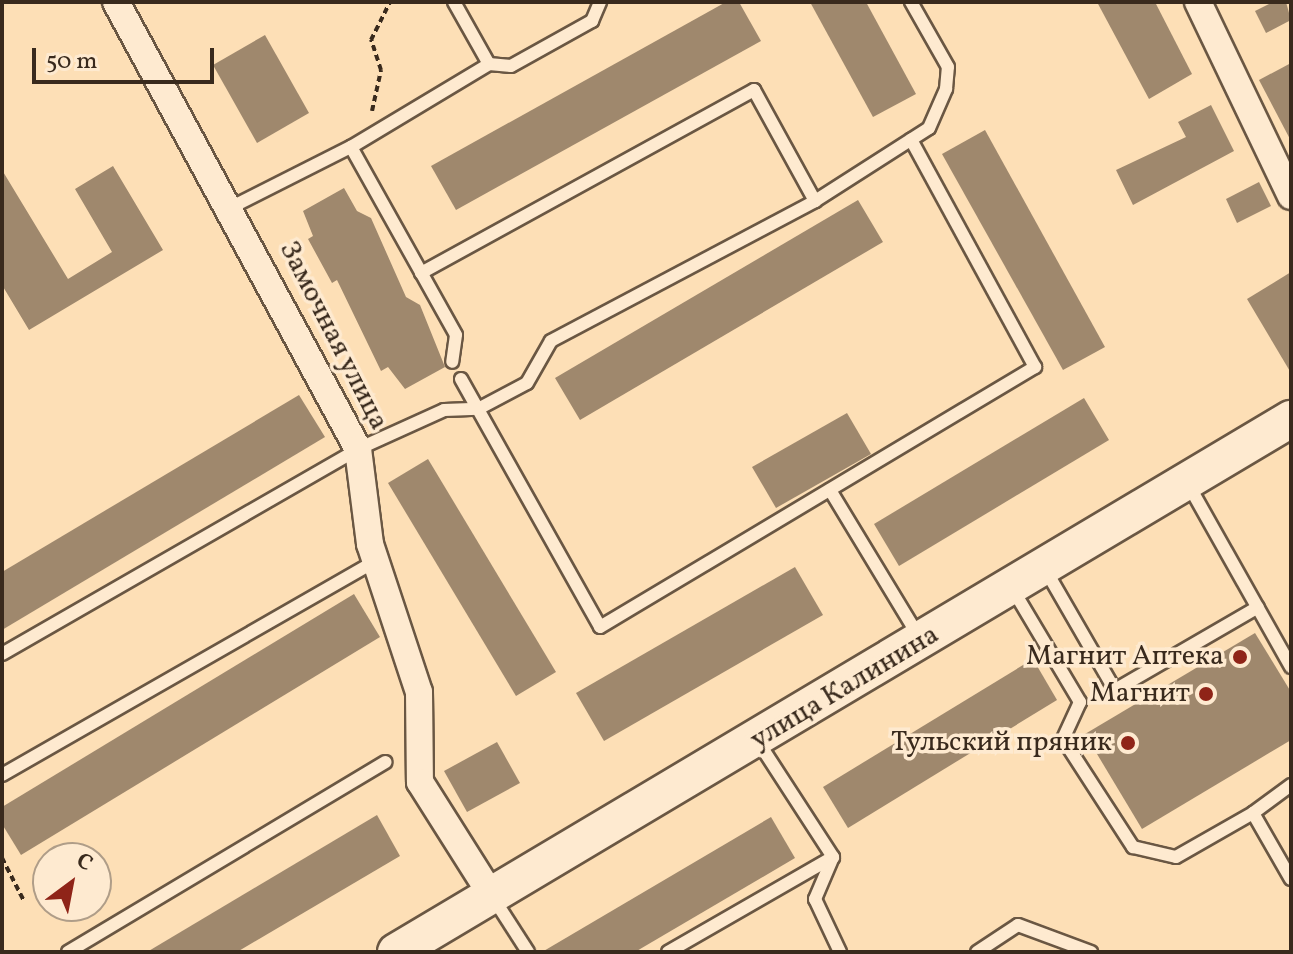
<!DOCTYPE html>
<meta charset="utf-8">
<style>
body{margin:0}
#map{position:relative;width:1293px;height:954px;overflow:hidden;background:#fddfb6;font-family:Vollkorn,serif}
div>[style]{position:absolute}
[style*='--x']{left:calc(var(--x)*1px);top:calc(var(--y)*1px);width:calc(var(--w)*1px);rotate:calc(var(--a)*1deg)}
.building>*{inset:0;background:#9f886d}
.path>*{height:4px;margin-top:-2px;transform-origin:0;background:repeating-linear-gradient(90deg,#392a1d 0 6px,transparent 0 10px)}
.roads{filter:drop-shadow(2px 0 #6a5743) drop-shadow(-2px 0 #6a5743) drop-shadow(0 2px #6a5743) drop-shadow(0 -2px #6a5743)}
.lane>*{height:12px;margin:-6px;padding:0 6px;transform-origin:6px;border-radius:6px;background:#feead0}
.street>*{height:26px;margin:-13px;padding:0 13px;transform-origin:13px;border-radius:13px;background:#feead0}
.secondary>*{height:36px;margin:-18px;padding:0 18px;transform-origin:18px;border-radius:18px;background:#feead0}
.dots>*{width:22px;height:22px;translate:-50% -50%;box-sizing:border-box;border:4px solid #feead0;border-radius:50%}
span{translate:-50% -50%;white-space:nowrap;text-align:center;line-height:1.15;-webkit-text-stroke:7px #feead0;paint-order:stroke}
.street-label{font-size:28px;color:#392a1d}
.poi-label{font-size:28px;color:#392a1d}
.right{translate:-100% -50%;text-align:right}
.frame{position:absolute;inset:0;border:4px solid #392a1d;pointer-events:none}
.north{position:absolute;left:32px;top:842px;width:80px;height:80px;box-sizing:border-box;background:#feead0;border:2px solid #af9d88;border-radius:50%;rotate:32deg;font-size:22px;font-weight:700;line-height:32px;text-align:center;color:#392a1d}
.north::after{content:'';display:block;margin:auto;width:28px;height:36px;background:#8f2418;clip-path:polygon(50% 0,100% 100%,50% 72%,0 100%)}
.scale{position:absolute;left:32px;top:48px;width:182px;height:36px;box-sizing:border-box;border:4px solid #392a1d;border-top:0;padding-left:10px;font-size:24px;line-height:28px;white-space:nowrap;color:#392a1d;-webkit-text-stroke:6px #feead0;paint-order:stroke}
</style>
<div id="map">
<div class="building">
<i style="clip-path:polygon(726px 2px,739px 2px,761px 41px,456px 210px,431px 166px)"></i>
<i style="clip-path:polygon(810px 2px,866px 2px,916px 94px,873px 117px)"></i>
<i style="clip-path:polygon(1097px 2px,1155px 2px,1192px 74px,1149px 99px)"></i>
<i style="clip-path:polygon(1273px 2px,1286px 2px,1291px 20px,1266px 33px,1255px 11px)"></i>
<i style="clip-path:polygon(265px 35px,309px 113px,257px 143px,213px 65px)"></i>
<i style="clip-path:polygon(1291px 63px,1291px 141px,1259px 80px)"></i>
<i style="clip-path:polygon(1211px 105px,1234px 151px,1133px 205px,1116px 170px,1186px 137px,1178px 122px)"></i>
<i style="clip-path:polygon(985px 130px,1105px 347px,1063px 370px,942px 154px)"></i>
<i style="clip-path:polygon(113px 166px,163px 250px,29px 330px,2px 285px,2px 170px,68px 279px,112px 252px,75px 189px)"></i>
<i style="clip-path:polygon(1259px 182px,1271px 206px,1237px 223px,1226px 199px)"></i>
<i style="clip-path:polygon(344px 188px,357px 211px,371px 218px,406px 297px,420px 305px,445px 367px,405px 389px,388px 367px,381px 371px,337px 280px,332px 283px,308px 239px,313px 236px,303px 211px)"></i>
<i style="clip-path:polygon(858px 200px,883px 242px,580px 420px,555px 378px)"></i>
<i style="clip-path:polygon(1291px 272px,1291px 373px,1247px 299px)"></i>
<i style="clip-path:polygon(299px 395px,325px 437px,2px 630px,2px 572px)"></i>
<i style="clip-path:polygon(1084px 398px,1109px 440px,899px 566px,874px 524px)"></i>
<i style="clip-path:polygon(847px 413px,871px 454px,776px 508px,752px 467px)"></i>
<i style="clip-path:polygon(428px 459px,556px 672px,516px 696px,388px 483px)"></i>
<i style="clip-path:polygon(795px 567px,823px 615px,604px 741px,576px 693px)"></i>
<i style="clip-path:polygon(354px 594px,380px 637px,21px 855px,2px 824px,2px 807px)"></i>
<i style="clip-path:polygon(1255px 633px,1291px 692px,1291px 740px,1142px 829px,1085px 734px)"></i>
<i style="clip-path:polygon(1033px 659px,1057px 700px,848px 828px,823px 787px)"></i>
<i style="clip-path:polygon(497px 742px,520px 783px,467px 812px,444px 771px)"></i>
<i style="clip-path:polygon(377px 815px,400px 856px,237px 952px,147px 952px)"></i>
<i style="clip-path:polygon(771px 817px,795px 858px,635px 952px,542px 952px)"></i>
</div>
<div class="path">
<i style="--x:372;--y:111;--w:42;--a:-77.6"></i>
<i style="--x:381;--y:70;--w:32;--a:-108"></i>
<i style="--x:371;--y:40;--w:42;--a:-63.4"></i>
<i style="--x:2;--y:858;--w:48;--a:62.9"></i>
</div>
<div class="roads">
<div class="lane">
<i style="--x:454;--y:2;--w:71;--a:60.6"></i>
<i style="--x:489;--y:64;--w:22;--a:5"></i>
<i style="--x:511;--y:66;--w:93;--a:-29.1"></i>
<i style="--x:592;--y:21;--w:21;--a:-67"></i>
<i style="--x:351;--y:147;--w:215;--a:60.8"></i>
<i style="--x:456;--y:335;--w:27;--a:98"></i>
<i style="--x:230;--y:208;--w:136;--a:-26.8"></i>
<i style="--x:351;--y:147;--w:161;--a:-31"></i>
<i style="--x:421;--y:273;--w:380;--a:-28.8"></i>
<i style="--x:754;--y:90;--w:127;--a:61.2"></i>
<i style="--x:461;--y:379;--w:284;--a:60.7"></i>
<i style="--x:600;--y:627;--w:507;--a:-30.87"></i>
<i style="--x:1035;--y:367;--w:259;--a:-118.6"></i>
<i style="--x:1188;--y:484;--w:210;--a:60.6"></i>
<i style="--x:830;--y:490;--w:172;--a:58.8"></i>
<i style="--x:1045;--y:569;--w:140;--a:60"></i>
<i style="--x:1115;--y:690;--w:165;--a:-30.1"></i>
<i style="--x:1012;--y:588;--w:133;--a:59.2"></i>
<i style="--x:1080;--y:702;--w:41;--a:114.7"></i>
<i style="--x:1063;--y:739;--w:129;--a:57.1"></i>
<i style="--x:1133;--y:847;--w:44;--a:13.1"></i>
<i style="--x:1176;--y:857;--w:89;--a:-29.7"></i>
<i style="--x:2;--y:654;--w:411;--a:-29.9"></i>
<i style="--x:358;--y:449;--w:94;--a:-24.4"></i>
<i style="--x:444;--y:410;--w:34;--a:-2"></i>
<i style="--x:478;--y:409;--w:55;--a:-28"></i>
<i style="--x:527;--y:383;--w:48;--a:-60.3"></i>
<i style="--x:551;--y:341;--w:299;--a:-27.9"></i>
<i style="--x:815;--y:201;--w:135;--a:-32.6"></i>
<i style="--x:929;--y:128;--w:43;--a:-66.4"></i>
<i style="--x:946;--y:89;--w:22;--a:-85"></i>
<i style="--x:948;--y:67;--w:75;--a:-119.6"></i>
<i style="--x:757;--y:740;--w:140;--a:57"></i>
<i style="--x:833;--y:857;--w:46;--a:113.2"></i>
<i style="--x:815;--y:899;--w:59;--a:64.7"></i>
<i style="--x:2;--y:775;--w:430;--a:-29.8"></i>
<i style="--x:1291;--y:785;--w:47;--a:143.6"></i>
<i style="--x:1253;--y:813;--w:76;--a:60.1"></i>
<i style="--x:494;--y:899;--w:63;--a:57.3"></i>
<i style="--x:68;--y:952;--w:370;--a:-30.9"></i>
<i style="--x:668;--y:952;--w:190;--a:-29.9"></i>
<i style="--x:977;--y:952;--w:49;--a:-33.4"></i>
<i style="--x:1018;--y:925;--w:78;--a:20.3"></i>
</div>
<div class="street">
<i style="--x:116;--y:2;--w:508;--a:61.57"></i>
<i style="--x:358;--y:449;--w:96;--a:82.8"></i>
<i style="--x:370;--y:544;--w:156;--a:71.7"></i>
<i style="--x:419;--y:692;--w:90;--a:89.4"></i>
<i style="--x:420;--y:782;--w:135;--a:57.7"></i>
<i style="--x:1198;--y:2;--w:215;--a:64.4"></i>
</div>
<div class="secondary">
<i style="--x:396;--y:952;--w:1042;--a:-30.78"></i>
</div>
</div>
<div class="dots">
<i style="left:1240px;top:657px;background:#8f2418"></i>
<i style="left:1206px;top:694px;background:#8f2418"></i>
<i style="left:1128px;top:743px;background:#8f2418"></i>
</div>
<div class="street-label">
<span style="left:333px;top:336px;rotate:63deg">Замочная улица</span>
<span style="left:845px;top:688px;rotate:-31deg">улица Калинина</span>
</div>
<div class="poi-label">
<span class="right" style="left:1224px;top:657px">Магнит Аптека</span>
<span class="right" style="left:1190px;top:694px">Магнит</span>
<span class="right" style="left:1112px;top:743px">Тульский пряник</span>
</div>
<div class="frame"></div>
<div class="north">С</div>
<div class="scale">50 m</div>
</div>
